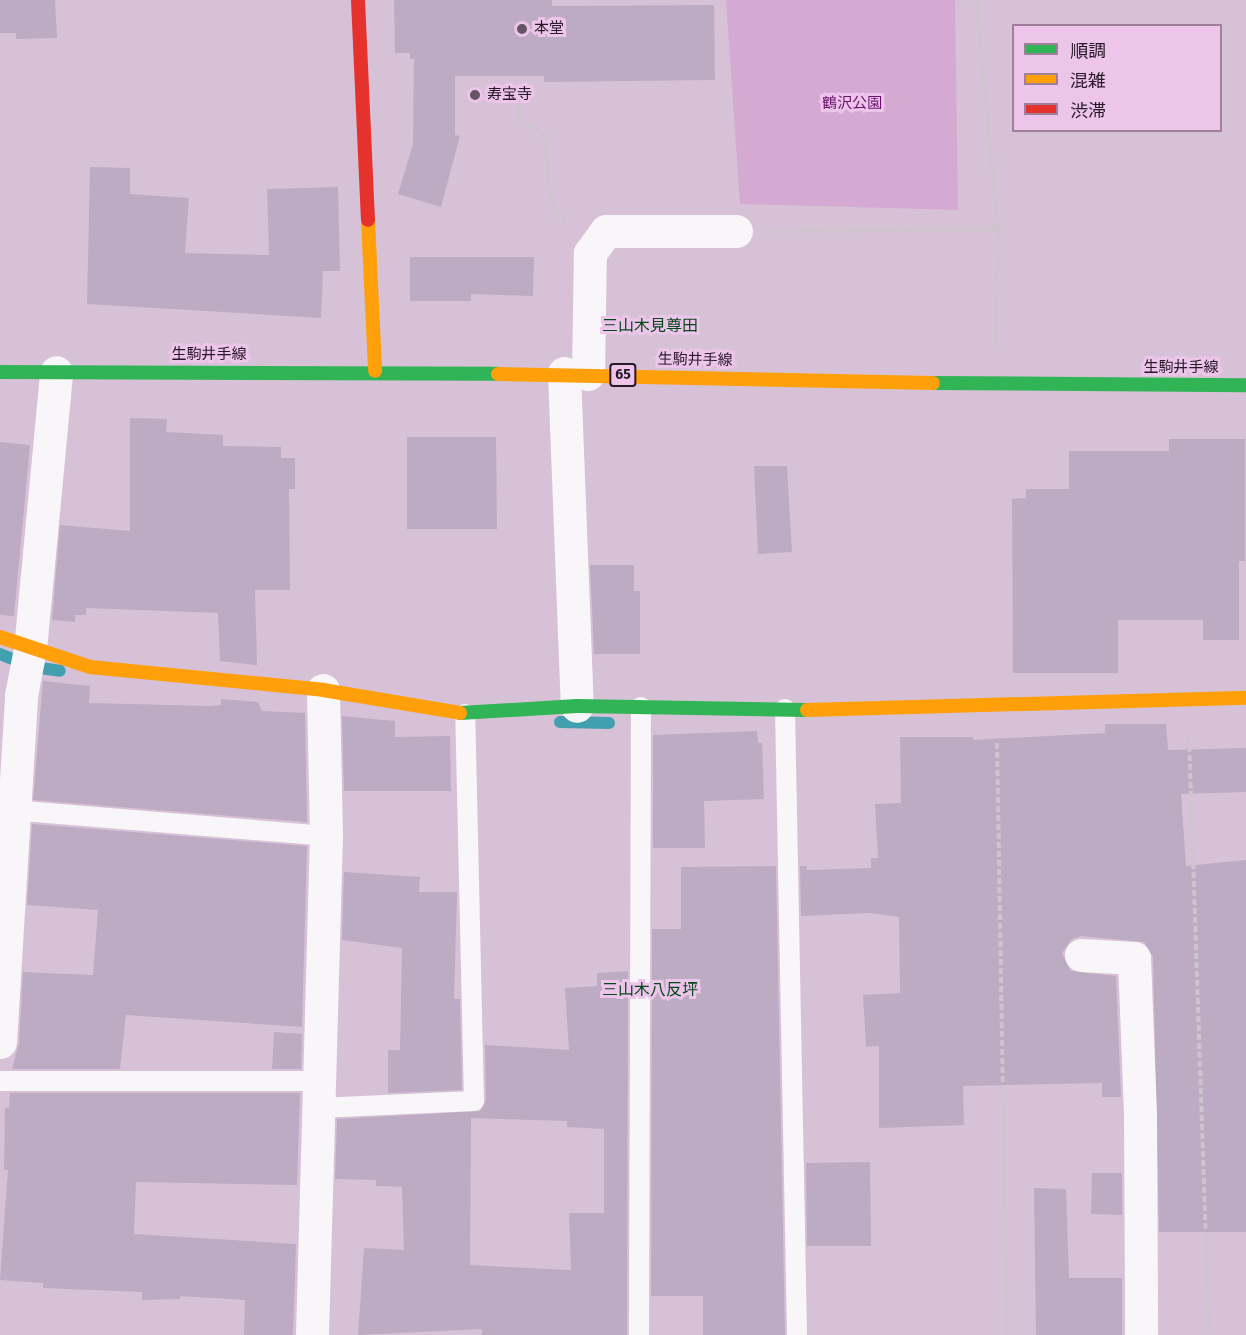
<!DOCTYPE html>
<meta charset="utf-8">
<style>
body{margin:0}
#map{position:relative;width:1246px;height:1335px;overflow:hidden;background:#d7c1d6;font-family:"Fira Sans","Noto Sans JP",sans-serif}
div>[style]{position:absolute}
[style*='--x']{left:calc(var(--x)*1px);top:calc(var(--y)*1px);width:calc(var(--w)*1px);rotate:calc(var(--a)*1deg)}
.green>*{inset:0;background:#d4aad3}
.stream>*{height:12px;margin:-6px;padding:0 6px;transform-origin:6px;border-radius:6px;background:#419fb0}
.building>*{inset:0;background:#bdabc4}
.path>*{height:4px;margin-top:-2px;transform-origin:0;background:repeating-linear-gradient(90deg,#ccc5cc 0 6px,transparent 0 9px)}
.lane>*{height:20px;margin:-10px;padding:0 10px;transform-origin:10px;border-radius:10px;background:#f9f6f9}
.street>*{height:33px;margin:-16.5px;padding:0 16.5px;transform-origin:16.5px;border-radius:16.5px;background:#f9f6f9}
.fast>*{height:14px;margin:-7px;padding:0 7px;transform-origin:7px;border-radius:7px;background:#30b455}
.slow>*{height:14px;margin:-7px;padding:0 7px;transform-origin:7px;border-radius:7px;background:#ff9f0a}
.jam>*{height:14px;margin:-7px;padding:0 7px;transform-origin:7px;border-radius:7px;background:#e5322d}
.dots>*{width:16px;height:16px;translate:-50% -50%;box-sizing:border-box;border:3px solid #edc5eb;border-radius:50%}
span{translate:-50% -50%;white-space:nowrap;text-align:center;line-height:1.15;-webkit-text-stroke:6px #edc5eb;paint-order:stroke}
.shield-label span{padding:2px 4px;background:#edc5eb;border:2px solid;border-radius:4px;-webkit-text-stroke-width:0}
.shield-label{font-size:14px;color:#281928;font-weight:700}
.poi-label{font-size:15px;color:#281928}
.left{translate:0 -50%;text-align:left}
.park-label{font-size:15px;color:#6a116c}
.street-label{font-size:15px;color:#281928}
.neighbourhood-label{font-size:16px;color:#064919}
.legend{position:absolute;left:1012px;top:24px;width:210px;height:108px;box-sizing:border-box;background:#edc5eb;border:2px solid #9e809d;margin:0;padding:8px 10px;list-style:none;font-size:18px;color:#281928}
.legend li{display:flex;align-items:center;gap:12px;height:30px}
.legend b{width:30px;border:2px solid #9e809d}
</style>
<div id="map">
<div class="green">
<i style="clip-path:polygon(726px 0,955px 0,958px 210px,740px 204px)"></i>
</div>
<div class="stream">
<i style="--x:0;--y:654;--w:35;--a:22"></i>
<i style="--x:33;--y:667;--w:27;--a:8"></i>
<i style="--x:560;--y:722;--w:49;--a:1.2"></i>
</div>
<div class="building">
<i style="clip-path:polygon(0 0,55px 0,57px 38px,16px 39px,16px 33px,0 33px)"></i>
<i style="clip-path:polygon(394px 0,552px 0,552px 6px,714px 5px,715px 80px,544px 82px,544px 76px,455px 76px,455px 135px,460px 136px,441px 207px,398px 194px,413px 144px,414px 59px,410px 59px,410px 53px,395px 53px)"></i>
<i style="clip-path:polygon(90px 167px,130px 168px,130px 194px,189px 198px,185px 253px,269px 255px,267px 189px,338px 187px,340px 271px,323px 271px,321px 318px,87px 304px)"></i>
<i style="clip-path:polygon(410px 257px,534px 257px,533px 296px,471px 294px,471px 301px,410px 301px)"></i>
<i style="clip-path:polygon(130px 418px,167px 419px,166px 432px,223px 435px,223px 446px,281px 447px,281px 458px,295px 458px,295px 489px,289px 489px,290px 590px,255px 590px,257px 665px,220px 661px,218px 613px,86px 608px,86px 615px,75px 615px,75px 622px,52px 620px,60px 525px,130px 531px)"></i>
<i style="clip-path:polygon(407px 437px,496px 437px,497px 529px,407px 529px)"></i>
<i style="clip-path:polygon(1169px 439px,1245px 439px,1245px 561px,1239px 561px,1239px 640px,1203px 640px,1203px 620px,1118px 620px,1118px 673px,1013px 673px,1012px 499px,1026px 498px,1026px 489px,1069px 489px,1069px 451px,1169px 451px)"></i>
<i style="clip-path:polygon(0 442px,30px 445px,14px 616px,0 615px)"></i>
<i style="clip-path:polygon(754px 466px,787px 466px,792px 552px,758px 554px)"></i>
<i style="clip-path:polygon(590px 565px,634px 565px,634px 591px,640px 591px,640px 654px,594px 654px)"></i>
<i style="clip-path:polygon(43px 681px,90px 686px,89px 703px,210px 706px,221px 705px,221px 699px,258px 702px,262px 711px,305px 713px,307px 822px,33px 800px)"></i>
<i style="clip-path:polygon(342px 716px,395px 721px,395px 737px,450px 736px,451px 791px,344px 791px)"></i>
<i style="clip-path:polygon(1105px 724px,1166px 724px,1168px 750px,1246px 748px,1246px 792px,1181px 794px,1186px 866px,1246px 860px,1246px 1232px,1159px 1232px,1153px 957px,1144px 942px,1081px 936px,1072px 939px,1062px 953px,1071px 971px,1116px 976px,1121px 1097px,1102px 1097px,1102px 1083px,963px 1086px,964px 1125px,879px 1128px,879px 1046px,866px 1047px,863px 995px,900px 993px,899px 917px,870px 913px,801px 916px,800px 866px,807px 866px,807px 870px,871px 868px,871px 858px,878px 858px,875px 804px,901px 803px,900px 737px,973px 737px,973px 740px,1105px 733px)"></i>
<i style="clip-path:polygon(757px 731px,758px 743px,762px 743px,764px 799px,704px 801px,705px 848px,653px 848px,653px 735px)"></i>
<i style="clip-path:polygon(32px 824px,307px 846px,302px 1027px,126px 1015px,120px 1069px,12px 1069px,19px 1043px,23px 972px,93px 975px,98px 910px,27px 905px)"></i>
<i style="clip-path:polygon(776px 866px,785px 1335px,703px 1335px,703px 1296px,651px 1296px,652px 929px,681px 929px,681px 867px)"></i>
<i style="clip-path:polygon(344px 872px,420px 877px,419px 892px,457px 892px,454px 999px,460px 999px,462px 1090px,388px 1093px,388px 1050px,400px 1050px,402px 948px,342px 940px)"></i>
<i style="clip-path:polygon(evenodd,628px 971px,627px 1335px,482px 1335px,482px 1329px,358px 1335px,364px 1248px,404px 1250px,402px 1187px,376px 1186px,376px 1180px,335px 1179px,337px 1119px,480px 1111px,486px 1101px,485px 1045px,569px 1050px,565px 988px,597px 986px,597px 973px,628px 971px,471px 1118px,567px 1121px,567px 1127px,604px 1129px,604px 1213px,569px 1213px,571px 1270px,470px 1265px,471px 1118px)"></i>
<i style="clip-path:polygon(274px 1032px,302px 1034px,301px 1069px,272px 1069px)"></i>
<i style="clip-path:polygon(10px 1093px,300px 1093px,297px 1185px,136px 1182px,134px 1234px,296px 1244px,293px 1335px,244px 1335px,245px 1300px,180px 1296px,180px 1299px,142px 1300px,142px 1292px,43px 1288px,43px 1283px,0 1280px,8px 1170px,4px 1170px,5px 1108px,9px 1108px)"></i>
<i style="clip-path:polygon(870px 1162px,871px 1246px,807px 1246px,806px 1163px)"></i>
<i style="clip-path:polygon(1092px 1173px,1122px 1173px,1122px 1215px,1091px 1214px)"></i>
<i style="clip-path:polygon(1034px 1188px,1066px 1189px,1069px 1278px,1122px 1278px,1122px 1335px,1036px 1335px)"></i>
</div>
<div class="path">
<i style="--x:976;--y:0;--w:230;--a:84.5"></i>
<i style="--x:998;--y:229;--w:118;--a:91"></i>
<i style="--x:519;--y:87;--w:34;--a:90"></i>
<i style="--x:519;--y:121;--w:28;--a:27"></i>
<i style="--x:544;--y:134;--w:59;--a:84.2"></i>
<i style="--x:550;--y:193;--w:20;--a:75"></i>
<i style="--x:555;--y:212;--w:16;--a:40"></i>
<i style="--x:773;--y:231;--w:225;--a:-0.5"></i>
<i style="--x:1189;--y:737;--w:598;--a:88.08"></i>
<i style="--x:997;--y:743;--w:592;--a:89.03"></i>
</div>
<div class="lane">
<i style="--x:785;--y:709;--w:626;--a:88.9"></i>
<i style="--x:11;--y:810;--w:316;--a:4.7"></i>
<i style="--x:0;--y:1081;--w:319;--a:0"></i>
<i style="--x:318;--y:1108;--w:156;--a:-2.6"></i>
<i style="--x:474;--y:1101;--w:387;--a:-91.3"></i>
<i style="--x:639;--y:1335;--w:628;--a:-89.82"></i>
</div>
<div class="street">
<i style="--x:564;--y:373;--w:333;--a:87.8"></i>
<i style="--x:588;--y:374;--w:121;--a:-89.1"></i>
<i style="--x:590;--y:253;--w:27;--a:-54"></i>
<i style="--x:606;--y:231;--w:130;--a:0"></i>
<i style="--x:1081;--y:955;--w:53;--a:3.2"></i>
<i style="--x:1134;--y:958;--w:158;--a:87.8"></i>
<i style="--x:1140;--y:1116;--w:219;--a:89.7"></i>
<i style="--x:0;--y:1042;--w:348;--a:-86.5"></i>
<i style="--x:21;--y:695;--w:47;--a:-78.9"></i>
<i style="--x:30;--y:649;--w:278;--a:-84.6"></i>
<i style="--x:312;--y:1335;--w:499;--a:-88.4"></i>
<i style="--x:326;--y:836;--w:146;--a:-91.2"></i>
</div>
<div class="fast">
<i style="--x:0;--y:372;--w:498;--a:0.2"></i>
<i style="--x:933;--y:383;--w:313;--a:0.4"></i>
<i style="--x:460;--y:713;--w:117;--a:-3.4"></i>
<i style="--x:577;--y:706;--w:230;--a:1"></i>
</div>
<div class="slow">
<i style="--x:368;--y:220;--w:151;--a:87.3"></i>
<i style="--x:498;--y:374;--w:435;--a:1.2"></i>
<i style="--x:0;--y:637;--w:95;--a:18.4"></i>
<i style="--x:90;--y:667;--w:234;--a:5.6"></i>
<i style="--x:323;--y:690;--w:139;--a:9.5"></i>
<i style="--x:807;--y:710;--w:439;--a:-1.6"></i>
</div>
<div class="jam">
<i style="--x:358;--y:0;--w:220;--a:87.4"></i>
</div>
<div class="dots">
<i style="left:522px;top:29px;background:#655465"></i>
<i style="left:475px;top:95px;background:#655465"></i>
</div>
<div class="shield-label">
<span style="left:623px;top:375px">65</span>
</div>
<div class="poi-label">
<span class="left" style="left:534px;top:29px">本堂</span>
<span class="left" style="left:487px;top:95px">寿宝寺</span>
</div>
<div class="park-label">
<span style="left:852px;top:104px">鶴沢公園</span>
</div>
<div class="street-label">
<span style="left:209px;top:355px">生駒井手線</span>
<span style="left:695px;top:360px;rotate:1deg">生駒井手線</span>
<span style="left:1181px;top:368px">生駒井手線</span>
</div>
<div class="neighbourhood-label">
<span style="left:650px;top:326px">三山木見尊田</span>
<span style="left:650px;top:990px">三山木八反坪</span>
</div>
<ul class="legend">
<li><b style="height:8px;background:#30b455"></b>順調</li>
<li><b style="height:8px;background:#ff9f0a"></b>混雑</li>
<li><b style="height:8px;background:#e5322d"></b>渋滞</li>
</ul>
</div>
